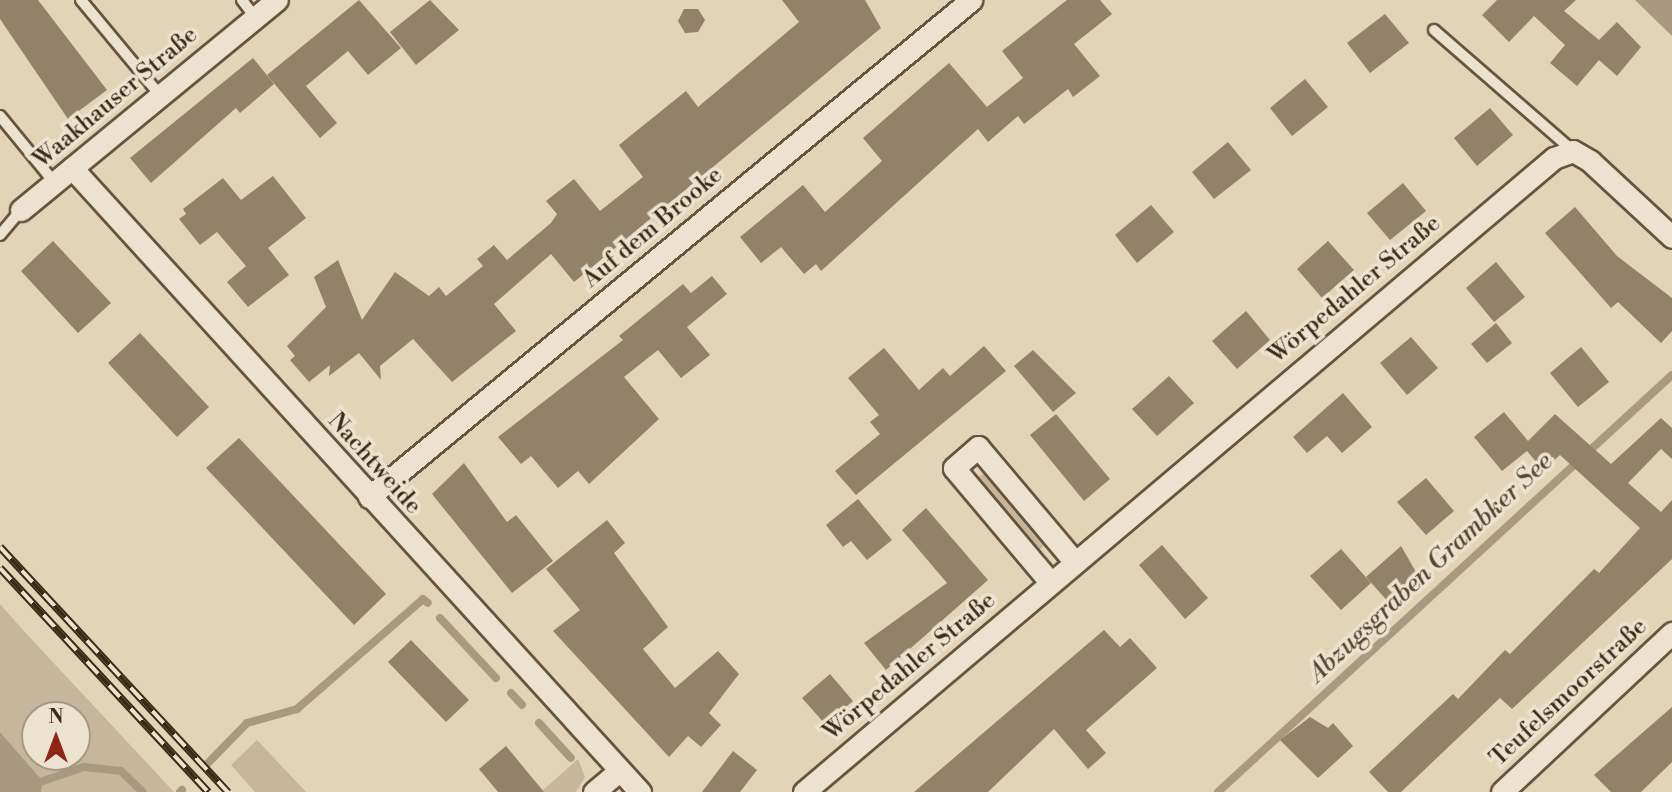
<!DOCTYPE html>
<meta charset="utf-8">
<style>
body{margin:0}
#map{position:relative;width:1672px;height:792px;overflow:hidden;background:#e3d3b7;font-family:"Libre Bodoni",serif}
div>[style]{position:absolute}
[style*='--x']{left:calc(var(--x)*1px);top:calc(var(--y)*1px);width:calc(var(--w)*1px);rotate:calc(var(--a)*1deg)}
.green>*{inset:0;background:#c7b69c}
.water>*{inset:0;background:#aa9980}
.stream>*{height:8px;margin:-4px;padding:0 4px;transform-origin:4px;border-radius:4px;background:#aa9980}
.building>*{inset:0;background:#93816a}
.roads{filter:drop-shadow(2px 0 #66543e) drop-shadow(-2px 0 #66543e) drop-shadow(0 2px #66543e) drop-shadow(0 -2px #66543e)}
.service>*{height:10px;margin:-5px;padding:0 5px;transform-origin:5px;border-radius:5px;background:#ede2d0}
.minor>*{height:21px;margin:-10.5px;padding:0 10.5px;transform-origin:10.5px;border-radius:10.5px;background:#ede2d0}
.rail>*{height:8px;margin-top:-4px;transform-origin:0;background:repeating-linear-gradient(90deg,#ede2d0 0 16px,#3c2916 0 32px);box-sizing:border-box;border-block:2px solid #3c2916}
span{translate:-50% -50%;white-space:nowrap;text-align:center;line-height:1.15;-webkit-text-stroke:7px #ede2d0;paint-order:stroke}
.street-label{font-size:24px;color:#3c2916}
.water-label{font-size:26px;color:#584530;font-style:italic}
.north{position:absolute;left:21px;top:701px;width:70px;height:70px;box-sizing:border-box;background:#ede2d0;border:2px solid #a69886;border-radius:50%;rotate:0deg;font-size:19px;font-weight:700;line-height:28px;text-align:center;color:#3c2916}
.north::after{content:'';display:block;margin:auto;width:24px;height:32px;background:#8f2418;clip-path:polygon(50% 0,100% 100%,50% 72%,0 100%)}
</style>
<div id="map">
<div class="green">
<i style="clip-path:polygon(985px 472px,1045px 545px,1036px 552px,976px 479px)"></i>
<i style="clip-path:polygon(evenodd,0 604px,22px 629px,174px 792px,41px 792px,43px 781px,0 732px,0 604px,35px 715px,77px 715px,77px 757px,35px 757px,35px 715px)"></i>
<i style="clip-path:polygon(257px 740px,306px 792px,255px 792px,231px 765px)"></i>
<i style="clip-path:polygon(578px 759px,585px 777px,576px 792px,541px 792px)"></i>
</div>
<div class="water">
<i style="clip-path:polygon(1635px 0,1672px 0,1672px 36px)"></i>
<i style="clip-path:polygon(0 732px,43px 781px,41px 792px,0 792px)"></i>
</div>
<div class="stream">
<i style="--x:440;--y:618;--w:82;--a:47"></i>
<i style="--x:511;--y:693;--w:16;--a:47"></i>
<i style="--x:539;--y:723;--w:47;--a:47.6"></i>
<i style="--x:207;--y:764;--w:57;--a:-45.7"></i>
<i style="--x:247;--y:723;--w:52;--a:-15.6"></i>
<i style="--x:297;--y:709;--w:167;--a:-41.1"></i>
<i style="--x:423;--y:599;--w:6;--a:39"></i>
<i style="--x:43;--y:781;--w:43;--a:-18.9"></i>
<i style="--x:84;--y:767;--w:37;--a:6"></i>
<i style="--x:121;--y:771;--w:30;--a:44"></i>
<i style="--x:180;--y:792;--w:3;--a:-45"></i>
<i style="--x:1218;--y:792;--w:616;--a:-42.57"></i>
</div>
<div class="building">
<i style="clip-path:polygon(0 0,38px 0,107px 90px,68px 119px,0 19px)"></i>
<i style="clip-path:polygon(359px 0,401px 48px,368px 75px,348px 51px,306px 86px,337px 123px,320px 138px,267px 75px)"></i>
<i style="clip-path:polygon(430px 0,459px 30px,416px 65px,390px 32px)"></i>
<i style="clip-path:polygon(782px 0,865px 0,881px 28px,574px 282px,551px 254px,494px 304px,516px 331px,452px 382px,413px 339px,380px 366px,381px 380px,359px 353px,329px 376px,330px 365px,309px 382px,290px 360px,295px 356px,287px 346px,326px 307px,314px 277px,338px 260px,362px 320px,395px 272px,429px 296px,439px 287px,446px 296px,483px 266px,477px 259px,494px 245px,507px 260px,551px 223px,557px 214px,546px 201px,574px 179px,600px 211px,643px 177px,619px 145px,686px 91px,698px 107px,799px 22px)"></i>
<i style="clip-path:polygon(1067px 0,1100px 0,1112px 14px,1074px 44px,1100px 76px,1073px 97px,1068px 89px,1024px 124px,1018px 116px,988px 142px,978px 129px,821px 271px,816px 264px,804px 274px,781px 247px,761px 263px,740px 237px,803px 185px,825px 212px,882px 161px,863px 138px,949px 63px,987px 107px,1023px 78px,1002px 51px)"></i>
<i style="clip-path:polygon(1497px 0,1576px 0,1564px 11px,1599px 40px,1617px 22px,1641px 47px,1617px 76px,1599px 60px,1577px 86px,1550px 63px,1565px 45px,1534px 16px,1509px 42px,1482px 15px)"></i>
<i style="clip-path:polygon(684px 9px,698px 9px,705px 20px,698px 32px,685px 33px,678px 21px)"></i>
<i style="clip-path:polygon(1385px 14px,1409px 43px,1370px 73px,1347px 43px)"></i>
<i style="clip-path:polygon(253px 58px,274px 84px,240px 113px,236px 108px,151px 183px,130px 158px)"></i>
<i style="clip-path:polygon(1305px 79px,1328px 107px,1292px 136px,1270px 108px)"></i>
<i style="clip-path:polygon(1490px 108px,1513px 135px,1477px 166px,1454px 138px)"></i>
<i style="clip-path:polygon(1228px 142px,1251px 170px,1214px 199px,1192px 172px)"></i>
<i style="clip-path:polygon(273px 176px,306px 218px,268px 248px,289px 275px,248px 307px,227px 282px,246px 266px,217px 232px,200px 245px,179px 219px,186px 214px,183px 209px,223px 178px,241px 200px)"></i>
<i style="clip-path:polygon(1403px 183px,1426px 211px,1390px 240px,1367px 213px)"></i>
<i style="clip-path:polygon(1151px 205px,1174px 232px,1137px 263px,1115px 235px)"></i>
<i style="clip-path:polygon(1575px 207px,1617px 256px,1672px 298px,1672px 331px,1661px 343px,1618px 302px,1611px 308px,1545px 233px)"></i>
<i style="clip-path:polygon(53px 241px,111px 303px,78px 333px,21px 271px)"></i>
<i style="clip-path:polygon(1328px 241px,1354px 270px,1322px 298px,1297px 269px)"></i>
<i style="clip-path:polygon(1496px 262px,1525px 297px,1494px 322px,1466px 288px)"></i>
<i style="clip-path:polygon(712px 276px,727px 294px,687px 327px,710px 355px,681px 378px,658px 350px,624px 377px,659px 419px,589px 484px,578px 471px,558px 488px,531px 456px,521px 464px,498px 437px,623px 340px,619px 336px,683px 284px,691px 293px)"></i>
<i style="clip-path:polygon(1246px 311px,1270px 340px,1237px 369px,1212px 341px)"></i>
<i style="clip-path:polygon(1496px 323px,1512px 343px,1487px 363px,1471px 344px)"></i>
<i style="clip-path:polygon(140px 333px,209px 407px,177px 437px,108px 363px)"></i>
<i style="clip-path:polygon(1411px 337px,1438px 368px,1407px 395px,1380px 363px)"></i>
<i style="clip-path:polygon(984px 346px,1006px 371px,856px 495px,835px 471px,880px 434px,870px 422px,879px 415px,848px 378px,884px 348px,919px 390px,943px 368px,950px 376px)"></i>
<i style="clip-path:polygon(1581px 347px,1609px 382px,1578px 407px,1550px 373px)"></i>
<i style="clip-path:polygon(1033px 350px,1076px 393px,1053px 412px,1014px 366px)"></i>
<i style="clip-path:polygon(1169px 376px,1194px 403px,1157px 436px,1132px 409px)"></i>
<i style="clip-path:polygon(1343px 393px,1372px 427px,1342px 453px,1327px 436px,1307px 453px,1293px 437px)"></i>
<i style="clip-path:polygon(1504px 412px,1528px 441px,1555px 414px,1611px 464px,1661px 418px,1672px 428px,1672px 459px,1661px 449px,1628px 483px,1661px 512px,1672px 500px,1672px 559px,1512px 709px,1500px 698px,1401px 792px,1388px 792px,1369px 772px,1453px 694px,1458px 699px,1505px 650px,1510px 654px,1594px 569px,1599px 573px,1640px 528px,1560px 455px,1543px 470px,1527px 451px,1502px 471px,1474px 437px)"></i>
<i style="clip-path:polygon(1056px 414px,1110px 479px,1084px 501px,1030px 435px)"></i>
<i style="clip-path:polygon(239px 438px,386px 594px,354px 625px,206px 468px)"></i>
<i style="clip-path:polygon(464px 463px,507px 522px,516px 515px,553px 561px,512px 593px,432px 494px)"></i>
<i style="clip-path:polygon(1426px 478px,1454px 511px,1426px 535px,1397px 502px)"></i>
<i style="clip-path:polygon(858px 499px,892px 540px,867px 560px,851px 541px,843px 547px,826px 525px)"></i>
<i style="clip-path:polygon(926px 508px,988px 580px,886px 670px,864px 643px,947px 583px,902px 530px)"></i>
<i style="clip-path:polygon(607px 520px,625px 543px,614px 553px,668px 627px,643px 649px,675px 688px,718px 651px,739px 674px,709px 713px,721px 725px,701px 747px,688px 736px,669px 757px,553px 631px,580px 610px,546px 569px)"></i>
<i style="clip-path:polygon(1162px 545px,1208px 598px,1185px 619px,1139px 565px)"></i>
<i style="clip-path:polygon(1401px 546px,1420px 579px,1391px 605px,1366px 577px)"></i>
<i style="clip-path:polygon(1341px 549px,1371px 583px,1341px 610px,1310px 576px)"></i>
<i style="clip-path:polygon(1104px 630px,1120px 647px,1130px 638px,1157px 668px,1086px 730px,1106px 753px,1088px 769px,1054px 729px,988px 792px,914px 792px)"></i>
<i style="clip-path:polygon(411px 640px,469px 700px,446px 722px,388px 662px)"></i>
<i style="clip-path:polygon(830px 674px,853px 701px,825px 724px,802px 698px)"></i>
<i style="clip-path:polygon(1672px 707px,1672px 762px,1641px 792px,1611px 792px,1594px 775px)"></i>
<i style="clip-path:polygon(1310px 717px,1328px 728px,1333px 723px,1353px 746px,1318px 778px,1280px 740px)"></i>
<i style="clip-path:polygon(506px 746px,544px 792px,498px 792px,479px 769px)"></i>
<i style="clip-path:polygon(733px 751px,757px 770px,740px 792px,702px 792px)"></i>
</div>
<div class="roads">
<div class="service">
<i style="--x:81;--y:0;--w:124;--a:50.3"></i>
<i style="--x:242;--y:0;--w:21;--a:53"></i>
<i style="--x:1434;--y:30;--w:184;--a:41"></i>
<i style="--x:0;--y:116;--w:85;--a:50.7"></i>
<i style="--x:0;--y:235;--w:33;--a:-50"></i>
</div>
<div class="minor">
<i style="--x:72;--y:168;--w:844;--a:47.69"></i>
<i style="--x:21;--y:210;--w:331;--a:-39.4"></i>
<i style="--x:369;--y:497;--w:781;--a:-39.54"></i>
<i style="--x:1050;--y:582;--w:149;--a:-130.1"></i>
<i style="--x:954;--y:468;--w:32;--a:-41"></i>
<i style="--x:978;--y:447;--w:149;--a:49.9"></i>
<i style="--x:594;--y:792;--w:33;--a:-40"></i>
<i style="--x:804;--y:792;--w:982;--a:-40.21"></i>
<i style="--x:1554;--y:158;--w:20;--a:-20"></i>
<i style="--x:1573;--y:151;--w:20;--a:30"></i>
<i style="--x:1590;--y:161;--w:112;--a:42.8"></i>
<i style="--x:1502;--y:792;--w:233;--a:-43.1"></i>
</div>
</div>
<div class="rail">
<i style="--x:0;--y:547;--w:335;--a:47.1"></i>
<i style="--x:0;--y:568;--w:306;--a:47.1"></i>
</div>
<div class="street-label">
<span style="left:116px;top:98px;rotate:-40deg">Waakhauser Straße</span>
<span style="left:653px;top:228px;rotate:-40deg">Auf dem Brooke</span>
<span style="left:1355px;top:290px;rotate:-40deg">Wörpedahler Straße</span>
<span style="left:374px;top:464px;rotate:48deg">Nachtweide</span>
<span style="left:910px;top:667px;rotate:-40deg">Wörpedahler Straße</span>
<span style="left:1569px;top:693px;rotate:-43deg">Teufelsmoorstraße</span>
</div>
<div class="water-label">
<span style="left:1431px;top:568px;rotate:-43deg">Abzugsgraben Grambker See</span>
</div>
<div class="north">N</div>
</div>
